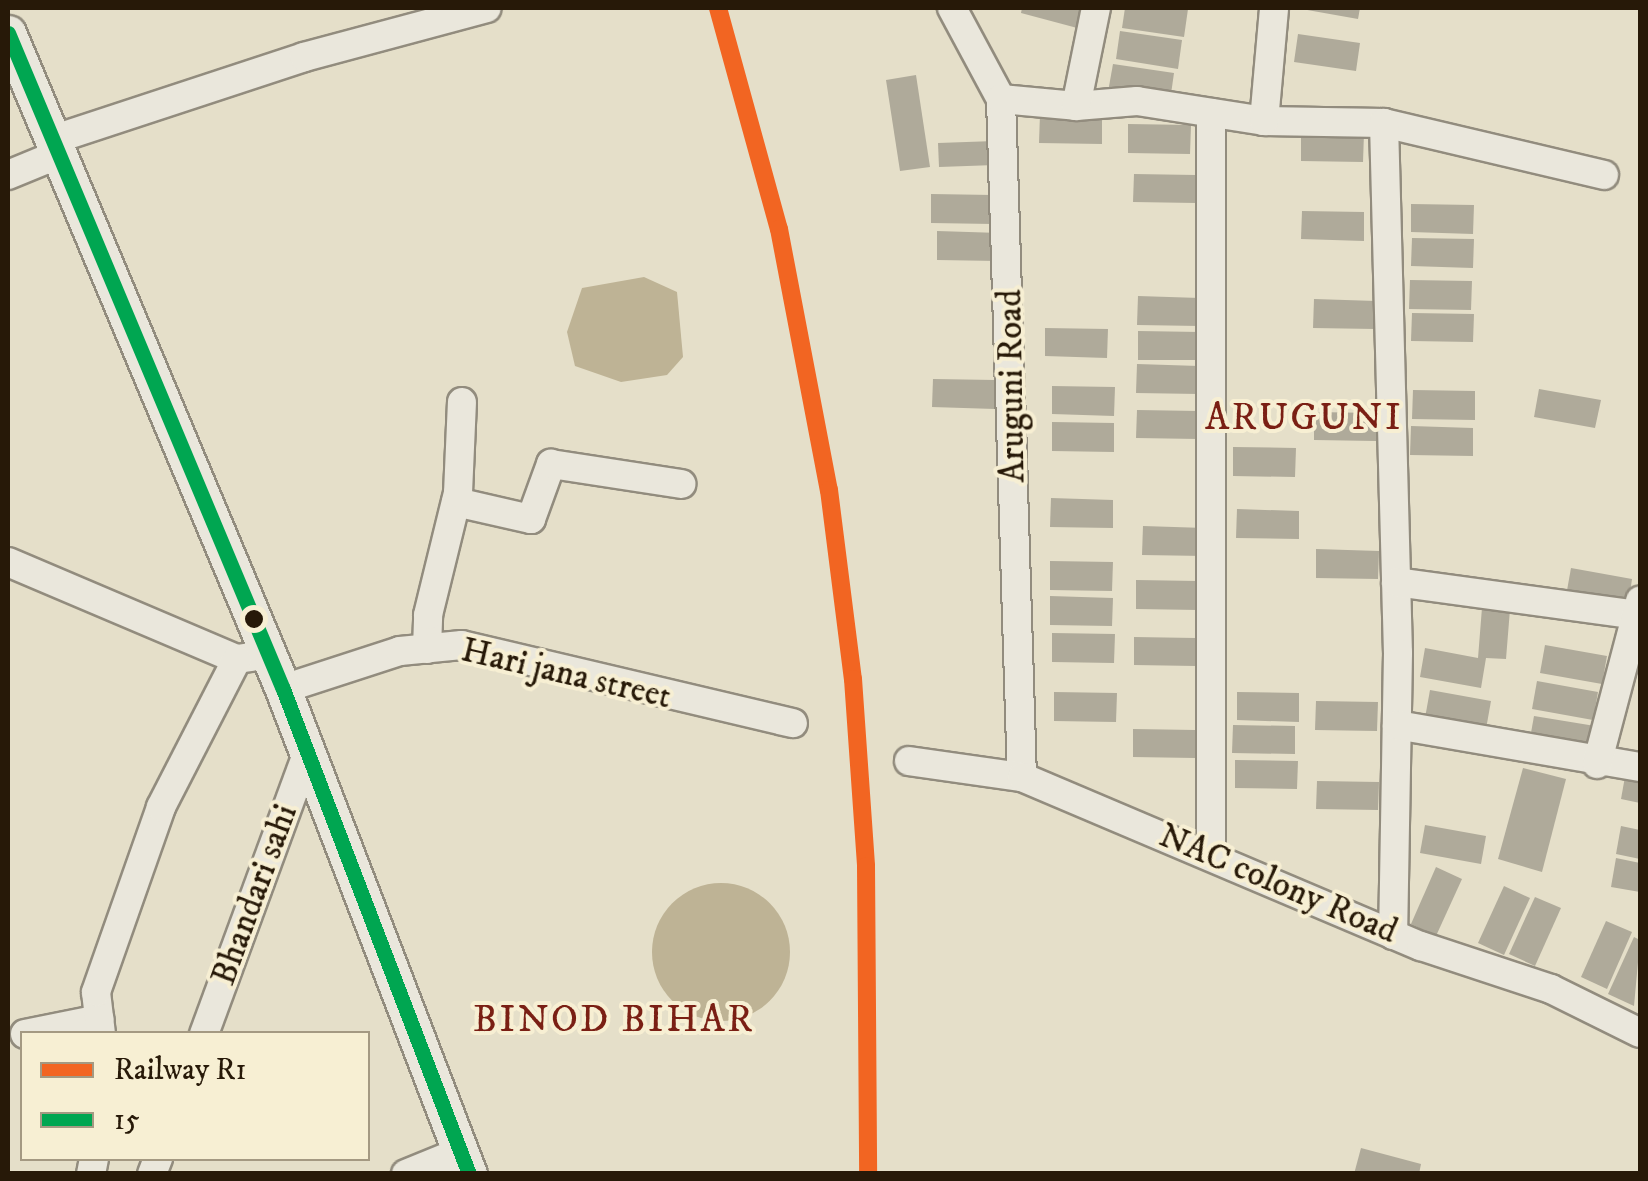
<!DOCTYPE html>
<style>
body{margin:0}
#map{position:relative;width:1648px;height:1181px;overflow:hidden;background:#e5dfc9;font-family:"IM FELL DW Pica",serif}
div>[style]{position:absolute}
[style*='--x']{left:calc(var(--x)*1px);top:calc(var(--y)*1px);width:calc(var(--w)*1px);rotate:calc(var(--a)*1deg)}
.water>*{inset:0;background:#beb395}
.round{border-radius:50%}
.building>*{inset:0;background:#afaa9a}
.roads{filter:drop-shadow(2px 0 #928c7e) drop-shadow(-2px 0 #928c7e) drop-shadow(0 2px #928c7e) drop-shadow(0 -2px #928c7e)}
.minor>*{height:28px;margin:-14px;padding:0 14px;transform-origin:14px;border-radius:14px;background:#eae7dc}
.tertiary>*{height:35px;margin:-17.5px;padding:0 17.5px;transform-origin:17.5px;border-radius:17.5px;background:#eae7dc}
.bus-1>*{height:15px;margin:-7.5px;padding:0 7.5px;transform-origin:7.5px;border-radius:7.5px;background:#00a651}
.rail-1>*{height:18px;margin:-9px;padding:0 9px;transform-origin:9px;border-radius:9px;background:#f26522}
.dots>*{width:28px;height:28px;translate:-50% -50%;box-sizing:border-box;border:5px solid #f7efd3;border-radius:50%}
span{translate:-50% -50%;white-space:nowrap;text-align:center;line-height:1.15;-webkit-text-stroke:8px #f7efd3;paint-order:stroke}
.street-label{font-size:35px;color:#271908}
.neighbourhood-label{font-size:38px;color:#7a1f14;letter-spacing:2.5px}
.frame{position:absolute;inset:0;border:10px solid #271908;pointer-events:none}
.legend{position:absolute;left:20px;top:1031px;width:350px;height:130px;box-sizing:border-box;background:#f7efd3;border:2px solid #a49982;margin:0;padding:12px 18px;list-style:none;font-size:30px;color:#271908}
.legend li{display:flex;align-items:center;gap:20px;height:50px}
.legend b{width:50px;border:2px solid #a49982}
</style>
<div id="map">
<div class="water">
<i style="clip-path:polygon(644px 277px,677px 292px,683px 357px,667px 375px,621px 382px,575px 366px,567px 332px,582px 288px)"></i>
<i class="round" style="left:652px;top:883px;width:138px;height:138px"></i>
</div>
<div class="building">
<i style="clip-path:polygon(1022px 8px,1086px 8px,1081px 29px,1021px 13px)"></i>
<i style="clip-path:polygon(1125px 8px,1188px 9px,1184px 37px,1122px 28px)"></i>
<i style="clip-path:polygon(1296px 8px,1360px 8px,1358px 19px)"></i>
<i style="clip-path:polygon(1120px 31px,1182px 40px,1178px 69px,1116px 59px)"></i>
<i style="clip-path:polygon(1298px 34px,1360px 43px,1356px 71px,1294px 62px)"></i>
<i style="clip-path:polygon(1113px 64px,1174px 73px,1170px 101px,1108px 92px)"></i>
<i style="clip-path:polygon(916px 75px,930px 167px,900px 171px,886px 80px)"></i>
<i style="clip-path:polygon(1040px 114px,1102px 115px,1102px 144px,1039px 143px)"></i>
<i style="clip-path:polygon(1128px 124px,1191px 125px,1190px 154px,1128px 153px)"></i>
<i style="clip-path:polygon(1301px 132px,1364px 133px,1363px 162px,1301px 161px)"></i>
<i style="clip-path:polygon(995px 141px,995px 165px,939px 167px,938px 143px)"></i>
<i style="clip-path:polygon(1134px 174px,1196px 175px,1196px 203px,1133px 202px)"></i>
<i style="clip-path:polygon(931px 194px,993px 195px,993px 224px,931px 223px)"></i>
<i style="clip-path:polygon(1411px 204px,1474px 205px,1473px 234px,1411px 232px)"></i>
<i style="clip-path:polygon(1302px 211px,1364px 212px,1364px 241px,1301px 239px)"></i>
<i style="clip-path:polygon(937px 231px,1000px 233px,999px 261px,937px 260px)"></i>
<i style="clip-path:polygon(1412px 238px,1474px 239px,1473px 268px,1411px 266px)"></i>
<i style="clip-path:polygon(1410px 280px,1472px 281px,1471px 310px,1409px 309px)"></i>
<i style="clip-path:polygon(1138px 296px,1200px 298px,1200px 326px,1137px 325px)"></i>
<i style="clip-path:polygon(1314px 299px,1376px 301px,1375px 329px,1313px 328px)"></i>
<i style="clip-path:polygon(1412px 313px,1474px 314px,1473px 342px,1411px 341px)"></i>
<i style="clip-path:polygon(1045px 328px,1108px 329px,1107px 358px,1045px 356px)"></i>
<i style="clip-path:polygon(1138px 331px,1200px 332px,1200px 360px,1138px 360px)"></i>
<i style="clip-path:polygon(1137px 364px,1199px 366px,1199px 394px,1136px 393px)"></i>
<i style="clip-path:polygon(933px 379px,995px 380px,995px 409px,932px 407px)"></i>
<i style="clip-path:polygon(1052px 386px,1115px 387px,1114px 416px,1052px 414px)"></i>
<i style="clip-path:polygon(1539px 389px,1601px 400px,1595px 428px,1534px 417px)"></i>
<i style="clip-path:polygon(1413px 390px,1475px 391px,1475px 420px,1412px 419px)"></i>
<i style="clip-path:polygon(1137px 410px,1199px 411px,1198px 439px,1136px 438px)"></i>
<i style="clip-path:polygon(1314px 412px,1376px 413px,1376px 441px,1314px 440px)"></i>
<i style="clip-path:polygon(1052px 422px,1114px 423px,1114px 452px,1052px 451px)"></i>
<i style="clip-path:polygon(1411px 426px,1473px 428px,1473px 456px,1410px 455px)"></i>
<i style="clip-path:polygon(1233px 447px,1296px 448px,1295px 477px,1233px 476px)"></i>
<i style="clip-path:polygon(1051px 498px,1113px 500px,1113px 528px,1050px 527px)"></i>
<i style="clip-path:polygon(1237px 509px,1299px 511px,1299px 539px,1236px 538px)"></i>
<i style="clip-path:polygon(1143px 526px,1205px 528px,1205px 556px,1142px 555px)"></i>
<i style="clip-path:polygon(1316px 549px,1379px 551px,1378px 579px,1316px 578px)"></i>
<i style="clip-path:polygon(1050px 561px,1113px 562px,1112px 591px,1050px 590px)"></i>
<i style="clip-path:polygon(1571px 568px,1632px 579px,1628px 607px,1566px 596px)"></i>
<i style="clip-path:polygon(1136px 580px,1198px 581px,1198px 610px,1136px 609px)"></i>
<i style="clip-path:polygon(1483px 595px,1511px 597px,1506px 659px,1486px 658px,1481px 688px,1420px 677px,1425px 648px,1478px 658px)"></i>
<i style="clip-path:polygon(1050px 596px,1113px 598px,1112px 626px,1050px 625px)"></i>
<i style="clip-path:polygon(1052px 633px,1115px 634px,1114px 663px,1052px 662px)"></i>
<i style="clip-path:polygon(1134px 637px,1196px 638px,1196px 666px,1134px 665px)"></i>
<i style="clip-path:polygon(1545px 645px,1607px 656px,1602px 684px,1540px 673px)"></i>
<i style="clip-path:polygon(1537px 681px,1598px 692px,1593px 720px,1532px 709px)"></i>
<i style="clip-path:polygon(1430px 690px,1491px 701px,1486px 729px,1425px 718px)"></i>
<i style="clip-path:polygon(1054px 692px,1117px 693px,1116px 722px,1054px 721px)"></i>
<i style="clip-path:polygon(1237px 692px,1299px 693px,1299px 722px,1237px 720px)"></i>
<i style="clip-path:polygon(1316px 701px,1378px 702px,1377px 731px,1315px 730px)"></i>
<i style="clip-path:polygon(1534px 716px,1595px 726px,1590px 755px,1529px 744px)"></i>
<i style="clip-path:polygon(1233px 725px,1295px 726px,1295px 754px,1232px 753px)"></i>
<i style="clip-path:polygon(1133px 729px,1195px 730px,1195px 758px,1133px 757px)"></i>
<i style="clip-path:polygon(1235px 760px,1298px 761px,1297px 789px,1235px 788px)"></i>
<i style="clip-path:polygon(1523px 768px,1566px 779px,1542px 872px,1498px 859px)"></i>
<i style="clip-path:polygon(1626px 771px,1640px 773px,1640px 803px,1621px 799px)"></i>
<i style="clip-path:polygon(1317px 781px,1379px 782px,1378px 810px,1316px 809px)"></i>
<i style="clip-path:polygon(1425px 825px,1486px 836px,1481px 864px,1420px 853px)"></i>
<i style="clip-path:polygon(1621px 826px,1640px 830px,1640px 859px,1616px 854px)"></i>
<i style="clip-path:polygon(1616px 858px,1640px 863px,1640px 892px,1611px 887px)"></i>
<i style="clip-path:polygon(1436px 867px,1462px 879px,1436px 936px,1411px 924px)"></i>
<i style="clip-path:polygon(1504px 886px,1530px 898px,1504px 955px,1478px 943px)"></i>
<i style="clip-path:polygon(1535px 897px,1561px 908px,1535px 966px,1509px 954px)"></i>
<i style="clip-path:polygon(1606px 921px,1632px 932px,1607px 989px,1581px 977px)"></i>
<i style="clip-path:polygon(1634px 937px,1640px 940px,1634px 1006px,1608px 994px)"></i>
<i style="clip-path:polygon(1361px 1148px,1421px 1164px,1419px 1174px,1354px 1174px)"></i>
</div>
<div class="roads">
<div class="minor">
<i style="--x:952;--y:8;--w:103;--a:61.7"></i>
<i style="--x:1001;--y:99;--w:678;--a:88.23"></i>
<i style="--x:1001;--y:99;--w:75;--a:5.3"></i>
<i style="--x:1076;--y:106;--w:61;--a:-4.7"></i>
<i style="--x:1137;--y:101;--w:129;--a:8.9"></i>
<i style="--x:1264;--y:121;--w:120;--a:1"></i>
<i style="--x:1384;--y:123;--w:226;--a:13.3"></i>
<i style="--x:1076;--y:106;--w:100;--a:-78.5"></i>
<i style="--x:1211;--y:113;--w:742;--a:90"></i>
<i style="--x:1264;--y:121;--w:113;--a:-84.9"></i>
<i style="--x:1384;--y:123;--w:530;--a:88.49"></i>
<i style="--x:1398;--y:653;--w:282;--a:91"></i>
<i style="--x:52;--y:140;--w:265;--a:-18.2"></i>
<i style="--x:304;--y:57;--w:189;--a:-15"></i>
<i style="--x:8;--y:175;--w:55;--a:-22.4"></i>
<i style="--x:456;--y:502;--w:77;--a:12.8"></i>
<i style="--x:531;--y:519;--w:59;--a:-70"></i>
<i style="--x:551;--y:464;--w:132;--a:8.7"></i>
<i style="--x:8;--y:562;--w:249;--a:23"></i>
<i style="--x:237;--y:659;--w:15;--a:-8"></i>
<i style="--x:1396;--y:582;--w:242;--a:7.8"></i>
<i style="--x:427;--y:649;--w:34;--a:-88"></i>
<i style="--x:428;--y:615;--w:126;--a:-76.2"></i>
<i style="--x:458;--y:493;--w:91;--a:-87.5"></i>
<i style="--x:283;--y:689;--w:123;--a:-18"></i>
<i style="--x:400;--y:651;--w:62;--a:-5.5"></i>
<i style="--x:462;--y:645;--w:340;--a:13.3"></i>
<i style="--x:1397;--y:725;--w:247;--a:9.8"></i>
<i style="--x:909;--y:761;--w:114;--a:8.1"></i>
<i style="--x:1022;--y:777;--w:433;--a:23"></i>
<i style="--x:1421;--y:946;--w:137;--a:18.3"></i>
<i style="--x:1551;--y:989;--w:99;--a:26.3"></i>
<i style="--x:1597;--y:764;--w:169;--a:-75.2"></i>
<i style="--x:25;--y:1034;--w:76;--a:-11.5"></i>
<i style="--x:101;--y:1034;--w:42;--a:-96.8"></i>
<i style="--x:96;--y:992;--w:196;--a:-70.6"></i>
<i style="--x:161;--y:807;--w:166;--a:-62.8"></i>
<i style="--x:204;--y:1034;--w:295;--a:-69.8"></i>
<i style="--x:91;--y:1174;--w:16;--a:-79"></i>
<i style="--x:152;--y:1174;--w:17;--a:-69"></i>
<i style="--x:406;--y:1174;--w:58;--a:-22.2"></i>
</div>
<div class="tertiary">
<i style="--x:8;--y:33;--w:711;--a:67.26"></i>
<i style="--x:283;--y:689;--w:519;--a:69.02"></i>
</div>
</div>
<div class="bus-1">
<i style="--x:8;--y:33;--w:711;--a:67.26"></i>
<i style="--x:283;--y:689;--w:519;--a:69.02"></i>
</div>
<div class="rail-1">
<i style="--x:718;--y:8;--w:229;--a:74.6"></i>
<i style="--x:779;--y:229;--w:266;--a:79.2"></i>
<i style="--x:829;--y:490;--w:191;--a:82.8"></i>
<i style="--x:853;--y:679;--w:187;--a:86"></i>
<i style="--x:866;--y:866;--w:308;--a:89.6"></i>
</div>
<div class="dots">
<i style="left:254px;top:619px;background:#271908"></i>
</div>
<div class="street-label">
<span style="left:1012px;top:386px;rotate:-91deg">Aruguni Road</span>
<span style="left:566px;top:674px;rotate:13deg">Hari jana street</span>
<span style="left:1278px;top:884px;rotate:23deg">NAC colony Road</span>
<span style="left:255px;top:895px;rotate:-70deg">Bhandari sahi</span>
</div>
<div class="neighbourhood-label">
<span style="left:1304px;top:419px">ARUGUNI</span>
<span style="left:614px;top:1021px">BINOD BIHAR</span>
</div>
<div class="frame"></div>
<ul class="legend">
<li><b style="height:12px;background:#f26522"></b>Railway R1</li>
<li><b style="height:12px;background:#00a651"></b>15</li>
</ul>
</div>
